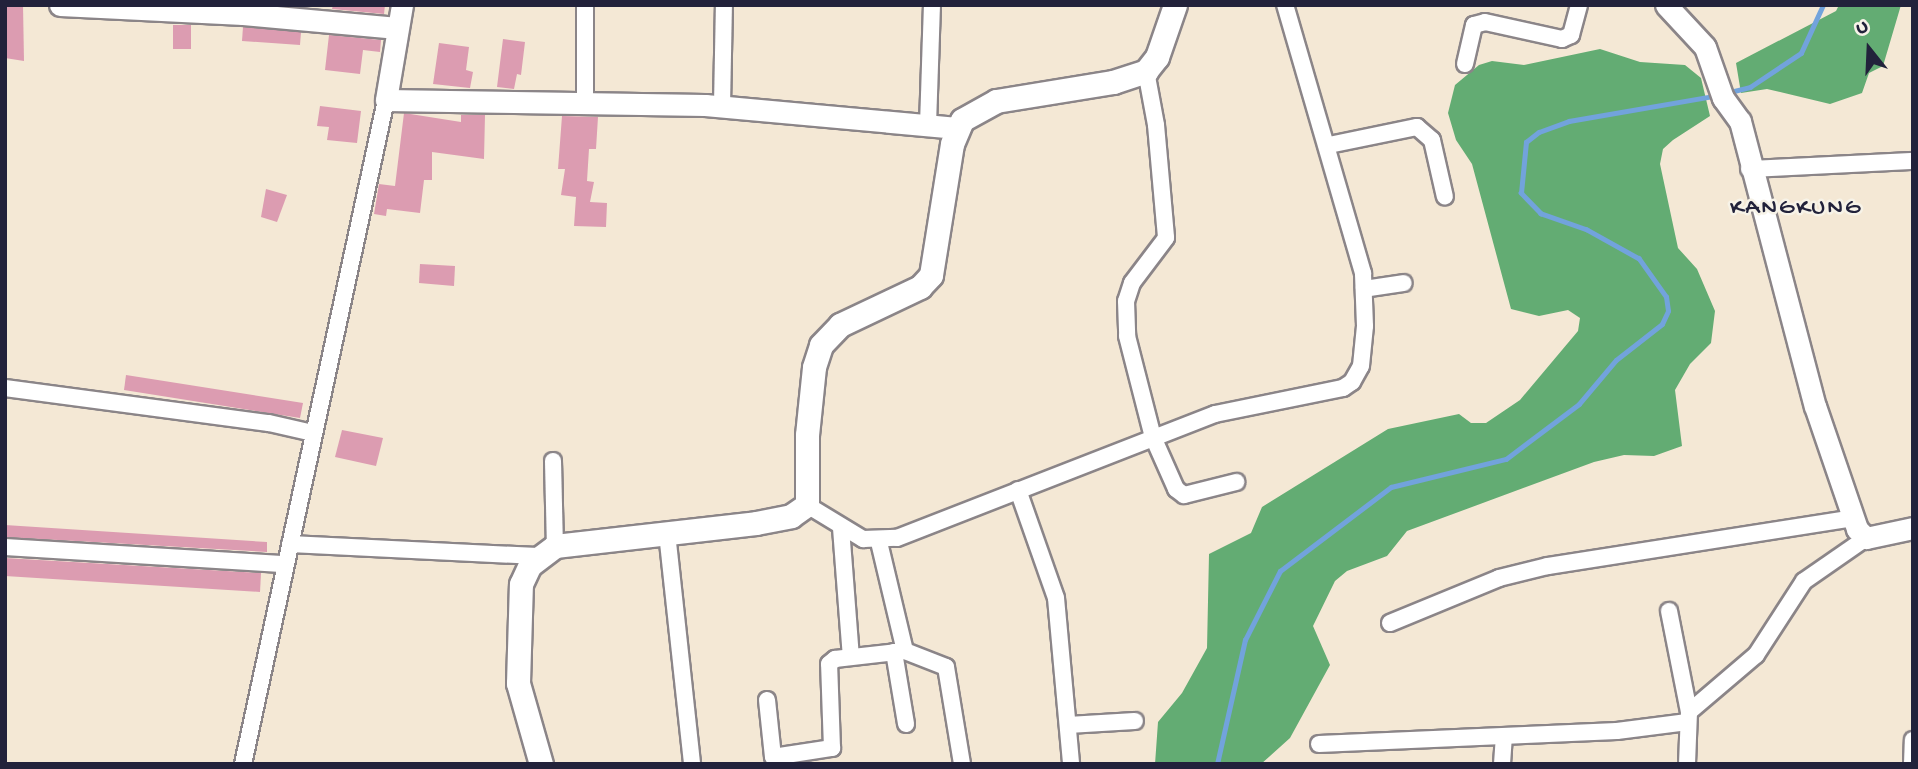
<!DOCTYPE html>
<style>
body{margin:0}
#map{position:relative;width:1918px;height:769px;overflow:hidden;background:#f4e8d5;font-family:"Gochi Hand",sans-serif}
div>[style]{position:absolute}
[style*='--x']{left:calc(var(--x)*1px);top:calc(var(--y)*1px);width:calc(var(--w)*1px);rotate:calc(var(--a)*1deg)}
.forest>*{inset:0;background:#63ac73}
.stream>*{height:4.5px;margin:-2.25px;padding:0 2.25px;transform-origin:2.25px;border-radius:2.25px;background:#72a3dc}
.building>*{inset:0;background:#dc9cb1}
.roads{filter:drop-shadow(2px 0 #8b8588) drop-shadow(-2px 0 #8b8588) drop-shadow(0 2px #8b8588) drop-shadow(0 -2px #8b8588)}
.minor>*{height:16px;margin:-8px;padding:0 8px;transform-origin:8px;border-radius:8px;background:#fff}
.tertiary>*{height:21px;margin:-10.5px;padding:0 10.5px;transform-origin:10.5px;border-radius:10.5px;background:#fff}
.secondary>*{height:23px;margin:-11.5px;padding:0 11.5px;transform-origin:11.5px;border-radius:11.5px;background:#fff}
span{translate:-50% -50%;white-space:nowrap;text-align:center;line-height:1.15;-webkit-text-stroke:5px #f7f3e8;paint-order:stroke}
.quarter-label{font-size:24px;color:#22223b;letter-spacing:2px}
.frame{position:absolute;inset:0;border:7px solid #22223b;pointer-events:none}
.north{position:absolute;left:1834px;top:14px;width:70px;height:70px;-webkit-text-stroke:5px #f7f3e8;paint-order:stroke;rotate:342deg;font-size:19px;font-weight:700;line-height:28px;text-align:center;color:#22223b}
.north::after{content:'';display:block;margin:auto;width:24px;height:32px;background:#22223b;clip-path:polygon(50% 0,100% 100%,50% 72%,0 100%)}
</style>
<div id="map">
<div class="forest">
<i style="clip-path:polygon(1839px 5px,1901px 5px,1883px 66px,1869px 73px,1862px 93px,1830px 104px,1767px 89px,1741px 93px,1736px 63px,1836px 11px)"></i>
<i style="clip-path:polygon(1600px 49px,1640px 62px,1685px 65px,1701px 78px,1710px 116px,1673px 140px,1663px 149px,1660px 164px,1678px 248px,1697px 269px,1715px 311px,1711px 343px,1690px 364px,1675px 390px,1682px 446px,1654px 456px,1624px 455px,1594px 462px,1407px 531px,1387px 556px,1347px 571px,1335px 581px,1313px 626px,1330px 665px,1290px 738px,1261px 764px,1155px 764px,1158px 722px,1182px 693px,1207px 648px,1209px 554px,1251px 533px,1262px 507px,1388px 429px,1459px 414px,1471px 423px,1486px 423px,1520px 400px,1578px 331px,1580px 318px,1568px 310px,1539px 316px,1511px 309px,1472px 164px,1456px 140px,1448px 113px,1455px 85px,1479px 65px,1492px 61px,1524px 65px)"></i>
</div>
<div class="stream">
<i style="--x:1726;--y:93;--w:25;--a:-14"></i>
<i style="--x:1750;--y:87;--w:61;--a:-33.7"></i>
<i style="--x:1801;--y:53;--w:53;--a:-65.4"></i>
<i style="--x:1217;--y:764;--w:127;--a:-77.3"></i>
<i style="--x:1245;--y:640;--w:77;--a:-63.1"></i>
<i style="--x:1280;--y:571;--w:139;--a:-37.1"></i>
<i style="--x:1391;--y:487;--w:118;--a:-13.7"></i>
<i style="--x:1506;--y:459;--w:91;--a:-37"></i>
<i style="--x:1579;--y:404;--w:57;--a:-49.9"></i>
<i style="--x:1616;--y:360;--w:58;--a:-38"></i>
<i style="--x:1662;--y:324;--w:14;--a:-65"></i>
<i style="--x:1668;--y:311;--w:14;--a:-98"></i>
<i style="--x:1666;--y:297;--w:47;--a:-125.4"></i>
<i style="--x:1639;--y:259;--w:60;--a:-150.9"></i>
<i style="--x:1587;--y:230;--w:49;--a:-160.8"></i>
<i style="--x:1541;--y:214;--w:29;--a:-134"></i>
<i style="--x:1521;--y:193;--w:51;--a:-84.4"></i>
<i style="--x:1526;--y:142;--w:16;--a:-38"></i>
<i style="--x:1539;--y:132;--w:32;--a:-20"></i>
<i style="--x:1569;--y:121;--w:147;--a:-9.8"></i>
</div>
<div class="building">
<i style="clip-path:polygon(5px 5px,23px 5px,24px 61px,5px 58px)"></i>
<i style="clip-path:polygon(333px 5px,385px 5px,384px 14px,332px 9px)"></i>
<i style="clip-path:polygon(173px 25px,191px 25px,191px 49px,173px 49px)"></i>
<i style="clip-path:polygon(243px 27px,301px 32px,300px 45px,242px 41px)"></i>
<i style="clip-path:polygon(329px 35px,381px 40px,380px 52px,363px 50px,360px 74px,325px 70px)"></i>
<i style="clip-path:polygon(503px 39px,525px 42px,521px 75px,517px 74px,514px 89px,497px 87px)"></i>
<i style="clip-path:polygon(439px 43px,469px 47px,466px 70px,473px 72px,470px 88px,433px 84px)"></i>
<i style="clip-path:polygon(320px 106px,361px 111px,357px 143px,327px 140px,329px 127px,317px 126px)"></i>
<i style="clip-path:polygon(404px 113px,461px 122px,461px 115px,485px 115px,484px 159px,432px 152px,432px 180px,424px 180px,420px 213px,387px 209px,386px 216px,374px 214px,379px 184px,395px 186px)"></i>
<i style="clip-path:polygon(562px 116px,598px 117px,596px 149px,589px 149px,587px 181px,594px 182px,590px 202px,607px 203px,606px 227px,574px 226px,576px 197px,561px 195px,565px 169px,558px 169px)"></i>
<i style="clip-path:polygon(266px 189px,287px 195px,277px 222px,261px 217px)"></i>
<i style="clip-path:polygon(420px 264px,455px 266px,454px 286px,419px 283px)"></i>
<i style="clip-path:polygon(126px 375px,303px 403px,300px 418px,124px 390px)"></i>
<i style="clip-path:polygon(342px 430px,383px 438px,376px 466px,335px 457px)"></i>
<i style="clip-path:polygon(5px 525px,267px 542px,267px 552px,5px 537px)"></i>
<i style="clip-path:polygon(5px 558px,261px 573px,260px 592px,5px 576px)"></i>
</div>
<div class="roads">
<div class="minor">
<i style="--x:1465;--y:64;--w:40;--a:-77"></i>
<i style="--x:1474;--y:25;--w:11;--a:-15"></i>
<i style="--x:1485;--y:22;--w:79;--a:12.4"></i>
<i style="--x:1562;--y:39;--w:10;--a:-24"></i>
<i style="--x:1571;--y:35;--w:31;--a:-75"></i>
<i style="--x:1146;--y:71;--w:55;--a:79.5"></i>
<i style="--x:1156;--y:125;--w:113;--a:84.9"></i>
<i style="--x:1166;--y:238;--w:56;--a:127.1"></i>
<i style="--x:1132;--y:283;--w:19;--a:108"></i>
<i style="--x:1126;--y:301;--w:35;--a:88"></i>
<i style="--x:1127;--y:336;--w:104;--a:75.6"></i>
<i style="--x:1153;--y:437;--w:57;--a:66.1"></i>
<i style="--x:1176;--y:489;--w:10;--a:37"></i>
<i style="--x:1184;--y:495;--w:54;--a:-14"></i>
<i style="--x:585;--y:105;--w:100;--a:-90"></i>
<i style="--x:722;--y:106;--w:101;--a:-88.9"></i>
<i style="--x:928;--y:125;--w:120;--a:-88.1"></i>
<i style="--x:1329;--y:145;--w:90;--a:-11.6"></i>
<i style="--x:1417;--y:127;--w:20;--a:41"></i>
<i style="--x:1432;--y:140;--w:58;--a:77.2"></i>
<i style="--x:1749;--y:169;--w:164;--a:-2.8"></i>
<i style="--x:1364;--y:289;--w:40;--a:-8.5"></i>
<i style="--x:5;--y:388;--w:266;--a:7.6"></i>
<i style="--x:269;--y:423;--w:45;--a:12.8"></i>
<i style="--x:553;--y:461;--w:85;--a:88.7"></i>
<i style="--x:1018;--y:490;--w:114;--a:70.6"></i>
<i style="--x:1056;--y:598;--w:167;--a:84.8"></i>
<i style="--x:807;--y:505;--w:66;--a:31.3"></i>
<i style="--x:863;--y:539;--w:34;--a:-2"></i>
<i style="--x:897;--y:538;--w:341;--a:-21.3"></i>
<i style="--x:1215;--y:414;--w:131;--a:-11.5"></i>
<i style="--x:1343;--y:388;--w:11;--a:-34"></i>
<i style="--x:1352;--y:382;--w:18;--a:-61"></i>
<i style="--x:1361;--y:366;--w:40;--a:-84.3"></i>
<i style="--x:1365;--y:326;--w:53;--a:-92.2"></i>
<i style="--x:1363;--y:273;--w:279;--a:-106.2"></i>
<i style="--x:841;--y:528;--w:129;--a:85.6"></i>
<i style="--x:667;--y:533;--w:232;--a:83.8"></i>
<i style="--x:879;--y:542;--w:112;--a:76.6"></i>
<i style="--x:905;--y:651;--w:44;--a:21.3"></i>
<i style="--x:946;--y:667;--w:98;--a:80.6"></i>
<i style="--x:290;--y:544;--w:248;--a:2.8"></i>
<i style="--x:5;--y:547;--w:281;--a:3.5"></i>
<i style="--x:1669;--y:611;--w:103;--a:78.8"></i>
<i style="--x:1390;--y:623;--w:118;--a:-22.4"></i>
<i style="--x:1499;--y:578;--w:50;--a:-13.8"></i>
<i style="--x:1548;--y:566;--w:309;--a:-8.9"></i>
<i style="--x:894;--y:652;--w:73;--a:80.5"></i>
<i style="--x:767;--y:700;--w:57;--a:84"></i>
<i style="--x:773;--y:757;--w:60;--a:-8.7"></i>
<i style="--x:832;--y:748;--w:84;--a:-92"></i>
<i style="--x:829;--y:664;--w:8;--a:-40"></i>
<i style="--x:835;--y:659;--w:70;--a:-6.5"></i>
<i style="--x:1068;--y:725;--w:67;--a:-3.4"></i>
<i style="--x:1319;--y:744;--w:298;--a:-2.5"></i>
<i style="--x:1617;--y:731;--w:71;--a:-7.3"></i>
<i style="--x:243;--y:764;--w:679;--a:-77.85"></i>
<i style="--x:1502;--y:764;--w:27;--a:-86"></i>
<i style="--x:1687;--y:764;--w:52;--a:-87.8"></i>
<i style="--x:1689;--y:712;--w:88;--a:-40.4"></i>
<i style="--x:1756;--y:655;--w:88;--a:-57"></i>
<i style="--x:1804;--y:581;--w:75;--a:-34.7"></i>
<i style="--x:1912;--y:764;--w:24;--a:-88"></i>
</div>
<div class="tertiary">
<i style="--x:60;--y:5;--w:183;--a:2.8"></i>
<i style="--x:243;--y:14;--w:155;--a:5.2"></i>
<i style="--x:402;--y:5;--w:96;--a:99.6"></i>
<i style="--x:386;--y:100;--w:319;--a:0.9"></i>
<i style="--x:705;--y:105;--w:253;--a:5.2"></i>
<i style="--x:1666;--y:5;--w:57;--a:47.1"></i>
<i style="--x:1705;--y:47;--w:54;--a:70.6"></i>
<i style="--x:1723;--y:98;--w:29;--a:54"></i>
<i style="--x:1740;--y:121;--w:295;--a:75.3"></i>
<i style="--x:1815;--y:406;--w:130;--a:71.1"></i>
<i style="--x:1857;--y:529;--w:13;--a:45"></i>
<i style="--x:1866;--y:538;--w:48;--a:-12"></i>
</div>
<div class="secondary">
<i style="--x:541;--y:764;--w:84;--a:-105.9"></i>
<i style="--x:518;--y:683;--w:99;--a:-88.3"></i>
<i style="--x:521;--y:584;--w:21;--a:-65"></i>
<i style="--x:530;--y:565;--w:31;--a:-37"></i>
<i style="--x:555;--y:546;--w:202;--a:-6.5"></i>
<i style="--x:756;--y:523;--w:36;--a:-11"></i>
<i style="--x:791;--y:516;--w:19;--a:-35"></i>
<i style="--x:807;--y:505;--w:70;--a:-90"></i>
<i style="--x:807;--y:435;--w:68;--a:-84.1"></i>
<i style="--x:814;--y:367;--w:23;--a:-72"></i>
<i style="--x:821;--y:345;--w:28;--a:-46"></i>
<i style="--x:840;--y:325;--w:89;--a:-25.4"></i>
<i style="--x:920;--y:287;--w:16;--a:-47"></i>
<i style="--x:931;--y:275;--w:133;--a:-80.9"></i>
<i style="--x:952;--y:144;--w:26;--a:-67"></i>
<i style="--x:962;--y:120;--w:39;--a:-29"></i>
<i style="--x:996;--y:101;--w:119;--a:-9.2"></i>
<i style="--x:1113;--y:82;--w:35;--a:-18"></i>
<i style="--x:1146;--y:71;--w:18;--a:-52"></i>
<i style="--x:1157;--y:57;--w:55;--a:-70.9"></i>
</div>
</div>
<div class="quarter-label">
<span style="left:1796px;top:209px">KANGKUNG</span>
</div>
<div class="frame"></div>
<div class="north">U</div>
</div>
